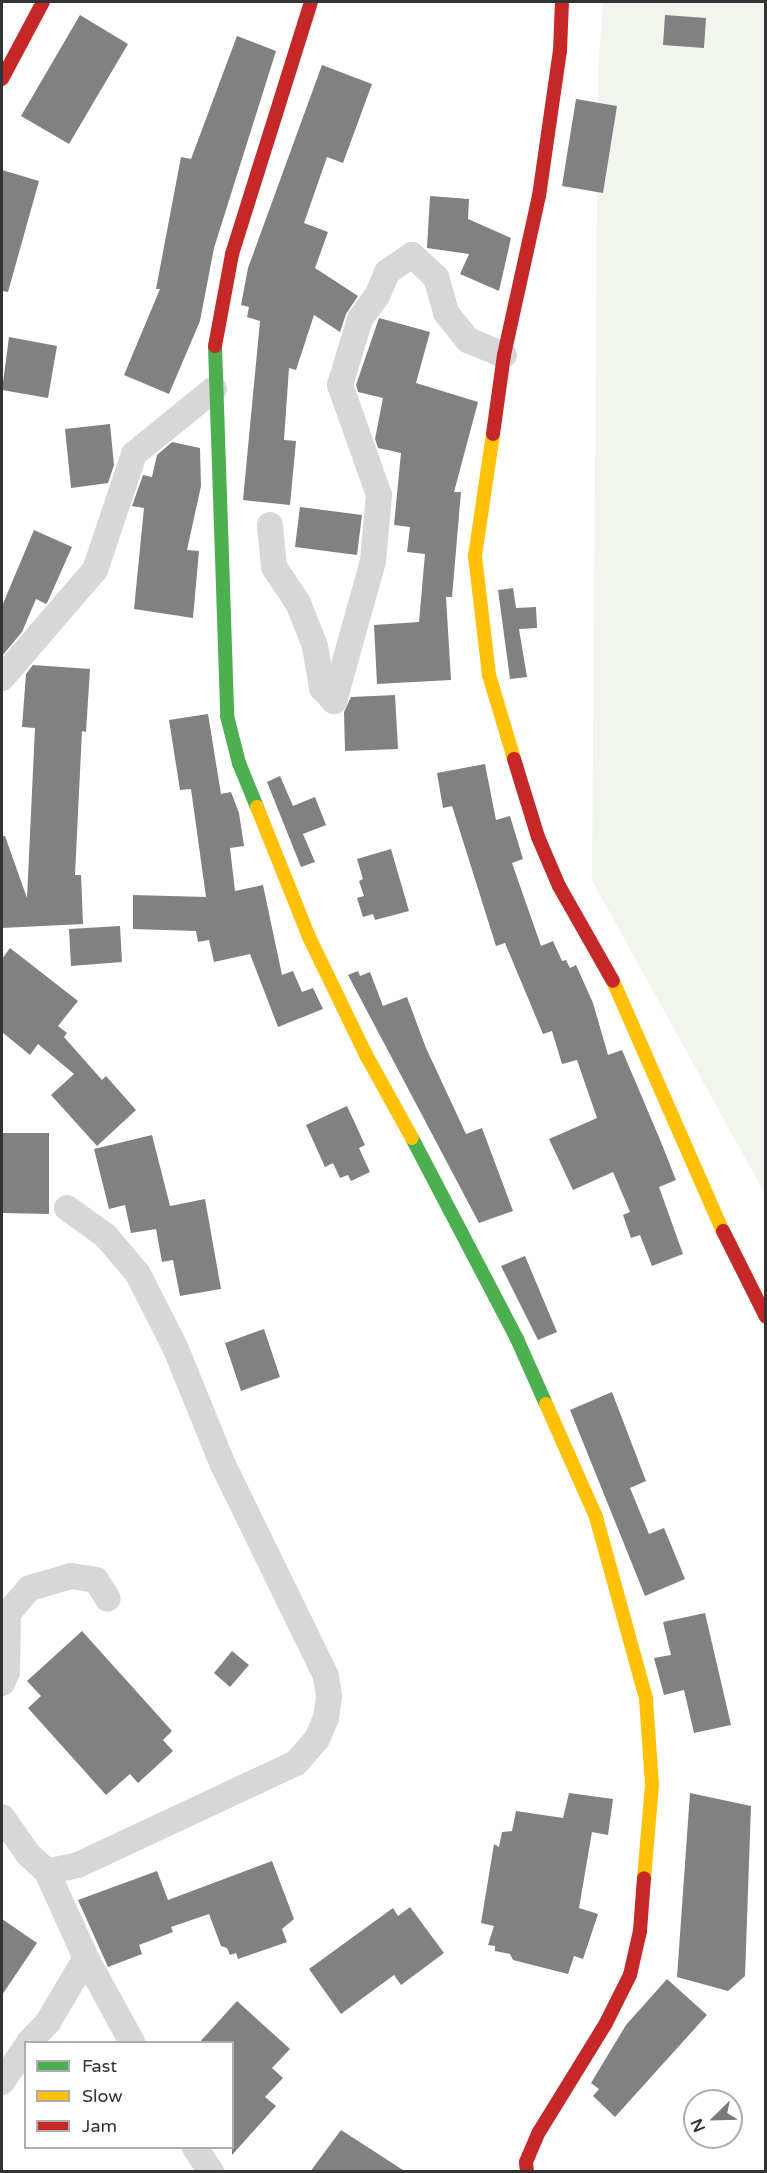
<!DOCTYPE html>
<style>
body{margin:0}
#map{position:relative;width:767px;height:2173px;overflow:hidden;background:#fff;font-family:"Varela Round",sans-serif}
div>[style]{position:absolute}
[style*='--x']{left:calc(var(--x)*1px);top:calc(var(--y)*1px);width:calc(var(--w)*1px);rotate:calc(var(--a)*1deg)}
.green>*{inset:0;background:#f1f5ed}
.building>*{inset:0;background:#818181}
.street>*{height:26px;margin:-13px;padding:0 13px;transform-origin:13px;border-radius:13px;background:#d7d7d7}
.fast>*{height:14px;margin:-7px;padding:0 7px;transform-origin:7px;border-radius:7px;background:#4caf50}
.slow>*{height:14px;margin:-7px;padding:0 7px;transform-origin:7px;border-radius:7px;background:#ffc107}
.jam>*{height:14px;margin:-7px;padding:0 7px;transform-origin:7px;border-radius:7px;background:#c62828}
span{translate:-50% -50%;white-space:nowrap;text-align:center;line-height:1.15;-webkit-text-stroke:6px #fff;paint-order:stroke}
.frame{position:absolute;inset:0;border:3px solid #333;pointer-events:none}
.legend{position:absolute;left:24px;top:2041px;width:210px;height:108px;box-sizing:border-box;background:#fff;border:2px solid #adadad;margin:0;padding:8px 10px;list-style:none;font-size:18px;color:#333}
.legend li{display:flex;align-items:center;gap:12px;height:30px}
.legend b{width:30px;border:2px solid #adadad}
.north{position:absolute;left:683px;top:2089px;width:60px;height:60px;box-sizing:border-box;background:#fff;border:2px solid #adadad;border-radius:50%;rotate:247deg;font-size:16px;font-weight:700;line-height:24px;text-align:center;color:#333}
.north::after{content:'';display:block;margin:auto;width:21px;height:27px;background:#7a7a7a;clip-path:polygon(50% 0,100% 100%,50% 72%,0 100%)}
</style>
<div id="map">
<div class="green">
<i style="clip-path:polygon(603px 2px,765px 2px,765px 1194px,592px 880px,598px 73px)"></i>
</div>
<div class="building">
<i style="clip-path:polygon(80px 15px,128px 44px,69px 144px,21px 116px)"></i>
<i style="clip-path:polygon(665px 15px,706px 18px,704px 48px,663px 45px)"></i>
<i style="clip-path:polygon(237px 36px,276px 51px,214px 248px,200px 321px,169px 394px,124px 375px,160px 289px,156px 289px,181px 157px,191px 159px)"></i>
<i style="clip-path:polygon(322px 65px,372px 84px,343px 163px,327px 157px,304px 223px,328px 232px,315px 268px,358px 296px,346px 314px,340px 332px,314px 315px,296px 370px,289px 368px,284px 440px,296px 441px,290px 505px,243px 500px,260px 321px,247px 317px,249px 307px,241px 305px,248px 268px)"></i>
<i style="clip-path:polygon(576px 99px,617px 106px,603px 193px,562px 186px)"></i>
<i style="clip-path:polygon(2px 170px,39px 181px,8px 292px,2px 291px)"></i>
<i style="clip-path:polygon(430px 196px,469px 199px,468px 219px,511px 238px,499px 291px,460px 274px,469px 254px,427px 248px)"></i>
<i style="clip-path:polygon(379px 318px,430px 332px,416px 383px,478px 402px,454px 492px,461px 492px,452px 597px,446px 597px,451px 680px,377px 684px,374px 625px,419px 622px,425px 554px,407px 552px,410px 527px,394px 525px,401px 453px,378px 448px,375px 439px,383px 398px,358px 392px,356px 385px)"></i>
<i style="clip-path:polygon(9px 337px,57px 346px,48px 398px,2px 390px)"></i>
<i style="clip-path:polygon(110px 424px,114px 465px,108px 483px,71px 488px,65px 429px)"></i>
<i style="clip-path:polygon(172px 442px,200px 448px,201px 486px,187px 550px,199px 551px,193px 618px,134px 609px,144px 508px,132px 506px,143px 475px,152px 477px,157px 455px)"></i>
<i style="clip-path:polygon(300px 507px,362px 515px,357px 555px,295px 547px)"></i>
<i style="clip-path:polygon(34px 530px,72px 547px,48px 601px,46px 604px,36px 599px,22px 632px,2px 656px,2px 606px)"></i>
<i style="clip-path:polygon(513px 588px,516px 608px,536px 607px,537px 628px,519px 629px,527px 677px,510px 679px,498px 590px)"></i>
<i style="clip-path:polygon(33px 665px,90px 669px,86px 732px,82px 731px,75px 875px,81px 875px,83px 924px,2px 928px,2px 836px,5px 836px,27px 898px,35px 728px,22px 727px,26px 674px)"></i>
<i style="clip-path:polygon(395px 695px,398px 749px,345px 751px,344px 712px,351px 697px)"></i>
<i style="clip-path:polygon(208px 714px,221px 794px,231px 792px,239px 813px,244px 846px,230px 848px,235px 891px,263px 885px,282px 975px,293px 971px,302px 992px,313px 988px,323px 1009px,278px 1027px,250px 954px,214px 962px,209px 940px,198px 942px,196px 931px,133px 929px,133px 895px,206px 897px,191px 789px,180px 790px,169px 720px)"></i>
<i style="clip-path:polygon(485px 764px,496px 820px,510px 816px,523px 859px,512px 863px,541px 946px,553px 941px,562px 961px,566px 960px,570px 968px,576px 965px,593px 1003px,608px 1055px,622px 1050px,661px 1142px,676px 1180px,659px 1187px,683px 1254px,652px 1266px,640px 1235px,631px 1238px,623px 1215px,630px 1212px,613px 1172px,573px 1190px,549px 1139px,597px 1118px,577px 1060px,562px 1064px,552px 1031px,543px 1034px,505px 943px,496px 946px,452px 806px,443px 808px,437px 773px)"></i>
<i style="clip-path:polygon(280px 776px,293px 806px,315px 797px,326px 825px,303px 834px,315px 862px,301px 867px,267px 782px)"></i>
<i style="clip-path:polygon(391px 849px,409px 911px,375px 920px,373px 914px,363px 917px,357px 898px,364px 896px,359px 881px,363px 879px,357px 859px)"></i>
<i style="clip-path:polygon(120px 926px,122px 962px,71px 966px,69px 929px)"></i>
<i style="clip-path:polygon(10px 948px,78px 1001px,58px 1026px,67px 1033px,64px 1037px,102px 1080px,106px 1076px,136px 1110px,97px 1146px,51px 1095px,74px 1074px,38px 1044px,30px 1055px,2px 1032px,2px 959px)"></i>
<i style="clip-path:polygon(358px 971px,360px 976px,370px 972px,383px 1006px,407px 997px,426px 1048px,466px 1134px,482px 1128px,513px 1211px,479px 1223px,348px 975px)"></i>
<i style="clip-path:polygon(347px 1106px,365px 1145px,359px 1148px,370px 1172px,351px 1181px,348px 1175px,340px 1178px,333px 1163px,325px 1167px,306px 1125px)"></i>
<i style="clip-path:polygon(2px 1133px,49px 1133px,49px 1214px,2px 1213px)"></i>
<i style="clip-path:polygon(152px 1135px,170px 1206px,205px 1199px,221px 1289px,180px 1296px,173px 1260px,162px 1262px,156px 1229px,131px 1233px,125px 1205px,109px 1209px,94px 1149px)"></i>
<i style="clip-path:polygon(525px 1256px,557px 1332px,538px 1340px,501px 1266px)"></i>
<i style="clip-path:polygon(264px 1329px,280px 1377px,241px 1391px,225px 1343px)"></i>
<i style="clip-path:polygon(612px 1392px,646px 1481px,630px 1488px,649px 1534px,664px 1528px,685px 1579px,645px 1596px,570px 1410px)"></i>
<i style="clip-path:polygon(705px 1613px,731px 1725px,694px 1733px,684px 1690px,664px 1695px,654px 1658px,671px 1655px,663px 1622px)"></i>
<i style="clip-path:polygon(82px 1631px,172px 1731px,163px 1740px,173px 1751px,138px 1783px,130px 1774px,106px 1795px,28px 1708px,41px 1696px,27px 1681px)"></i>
<i style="clip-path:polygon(232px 1651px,249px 1665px,230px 1687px,214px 1673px)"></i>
<i style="clip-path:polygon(569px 1793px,613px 1799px,608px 1835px,592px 1832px,579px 1908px,598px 1914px,583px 1959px,574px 1956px,568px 1974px,513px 1960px,510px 1954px,495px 1951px,495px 1946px,488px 1945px,494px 1926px,481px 1923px,494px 1844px,499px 1847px,502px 1832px,512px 1831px,516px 1811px,563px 1818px)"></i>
<i style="clip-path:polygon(690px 1793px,751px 1806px,745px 1976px,728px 1991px,677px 1977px)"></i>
<i style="clip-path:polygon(272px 1861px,294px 1919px,282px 1929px,287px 1942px,238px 1959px,236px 1953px,230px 1955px,227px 1948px,221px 1946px,209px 1914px,171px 1927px,173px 1932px,139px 1945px,142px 1954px,108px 1967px,78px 1900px,157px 1871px,168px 1900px)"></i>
<i style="clip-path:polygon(410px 1907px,444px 1953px,401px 1985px,394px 1975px,341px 2014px,309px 1969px,393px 1908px,398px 1916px)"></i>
<i style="clip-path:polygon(2px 1919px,37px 1943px,2px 1995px)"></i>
<i style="clip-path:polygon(667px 1979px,707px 2015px,615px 2117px,593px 2096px,599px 2089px,591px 2083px,626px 2025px)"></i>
<i style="clip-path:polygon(237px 2001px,290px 2049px,272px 2068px,283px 2078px,265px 2097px,276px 2106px,232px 2155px,232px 2043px,199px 2043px)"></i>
<i style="clip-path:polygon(341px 2130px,369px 2148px,406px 2172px,310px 2172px)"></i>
</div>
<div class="street">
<i style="--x:270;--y:525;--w:42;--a:84.6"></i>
<i style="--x:274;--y:567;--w:43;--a:56.3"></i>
<i style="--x:298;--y:603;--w:46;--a:68.4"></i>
<i style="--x:315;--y:646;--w:43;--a:80.5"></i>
<i style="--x:322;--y:688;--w:18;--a:47"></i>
<i style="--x:334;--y:701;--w:145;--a:-74.4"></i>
<i style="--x:373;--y:561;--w:66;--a:-84.8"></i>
<i style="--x:379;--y:495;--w:117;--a:-109.5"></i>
<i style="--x:340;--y:385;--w:69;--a:-73.1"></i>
<i style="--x:360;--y:319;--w:29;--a:-54"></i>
<i style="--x:377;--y:296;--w:26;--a:-67"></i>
<i style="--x:387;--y:272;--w:30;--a:-34"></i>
<i style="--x:412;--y:255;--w:33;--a:43"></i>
<i style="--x:436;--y:277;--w:37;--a:74"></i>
<i style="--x:446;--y:313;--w:35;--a:51"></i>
<i style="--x:468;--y:340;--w:39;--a:23"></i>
<i style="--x:2;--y:678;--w:143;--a:-49.3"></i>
<i style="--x:95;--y:570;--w:122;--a:-71.4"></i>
<i style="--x:134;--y:454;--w:103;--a:-39.1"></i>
<i style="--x:2;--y:1683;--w:12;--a:-66"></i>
<i style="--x:7;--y:1672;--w:59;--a:-89"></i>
<i style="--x:8;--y:1613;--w:33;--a:-49"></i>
<i style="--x:30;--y:1588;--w:43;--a:-16.3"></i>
<i style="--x:71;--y:1576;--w:25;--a:9"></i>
<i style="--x:96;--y:1580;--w:22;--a:58"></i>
<i style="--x:2;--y:1817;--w:45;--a:54.9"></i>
<i style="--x:28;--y:1854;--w:26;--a:43"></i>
<i style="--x:47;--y:1872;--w:94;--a:65.6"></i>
<i style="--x:86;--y:1958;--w:96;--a:61.3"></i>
<i style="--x:47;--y:1872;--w:32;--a:-13"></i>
<i style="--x:78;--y:1865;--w:241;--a:-25.1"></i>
<i style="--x:296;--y:1763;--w:32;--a:-49"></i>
<i style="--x:317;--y:1739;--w:23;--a:-67"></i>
<i style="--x:326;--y:1718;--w:22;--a:-82"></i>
<i style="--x:329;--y:1696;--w:20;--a:-99"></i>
<i style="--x:326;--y:1676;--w:235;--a:-116"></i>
<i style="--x:223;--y:1465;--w:127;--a:-112.1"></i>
<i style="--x:175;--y:1347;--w:82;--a:-116.9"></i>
<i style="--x:138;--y:1274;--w:50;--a:-130.1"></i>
<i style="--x:106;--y:1236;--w:48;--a:-144.3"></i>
<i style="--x:29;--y:2042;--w:28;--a:-46"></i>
<i style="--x:48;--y:2022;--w:74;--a:-59.3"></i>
<i style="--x:2;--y:2082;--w:42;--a:-55.6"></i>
<i style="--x:195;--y:2148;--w:29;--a:56"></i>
</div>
<div class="fast">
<i style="--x:215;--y:346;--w:370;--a:88.1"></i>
<i style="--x:227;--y:716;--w:49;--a:75.7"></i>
<i style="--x:239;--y:763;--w:48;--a:67.8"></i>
<i style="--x:412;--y:1138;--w:227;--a:62.4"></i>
<i style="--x:517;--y:1339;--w:71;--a:66"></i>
</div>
<div class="slow">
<i style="--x:493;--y:434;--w:123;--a:98.4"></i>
<i style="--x:475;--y:556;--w:120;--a:83.3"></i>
<i style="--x:489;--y:675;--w:88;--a:73.4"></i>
<i style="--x:257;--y:807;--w:140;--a:68.2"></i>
<i style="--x:309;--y:937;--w:129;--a:64.2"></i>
<i style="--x:365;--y:1053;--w:97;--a:61.1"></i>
<i style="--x:613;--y:981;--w:273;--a:66.3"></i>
<i style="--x:546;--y:1404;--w:124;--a:66.1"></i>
<i style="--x:596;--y:1517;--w:189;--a:74.6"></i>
<i style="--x:646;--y:1699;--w:86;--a:86"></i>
<i style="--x:652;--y:1785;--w:93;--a:94.9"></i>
</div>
<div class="jam">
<i style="--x:2;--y:79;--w:87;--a:-62"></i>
<i style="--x:215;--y:346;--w:94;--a:-79.5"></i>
<i style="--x:232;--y:254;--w:264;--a:-72.6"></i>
<i style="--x:493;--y:434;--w:80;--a:-82.1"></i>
<i style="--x:504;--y:355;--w:163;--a:-77.6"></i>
<i style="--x:539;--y:196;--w:147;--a:-81.8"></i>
<i style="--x:560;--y:51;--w:49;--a:-87.7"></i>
<i style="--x:514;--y:759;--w:82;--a:72.9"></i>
<i style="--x:538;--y:837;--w:53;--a:66.8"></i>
<i style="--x:559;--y:886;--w:109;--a:60.4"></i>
<i style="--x:723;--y:1231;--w:96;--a:63.4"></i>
<i style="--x:527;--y:2172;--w:10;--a:-96"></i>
<i style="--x:526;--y:2162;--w:33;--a:-67"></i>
<i style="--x:539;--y:2132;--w:128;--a:-58.4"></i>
<i style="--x:606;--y:2023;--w:54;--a:-63.4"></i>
<i style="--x:630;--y:1975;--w:45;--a:-77.2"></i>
<i style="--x:640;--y:1931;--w:53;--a:-85.7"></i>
</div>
<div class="frame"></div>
<ul class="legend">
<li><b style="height:8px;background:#4caf50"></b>Fast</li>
<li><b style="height:8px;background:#ffc107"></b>Slow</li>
<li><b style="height:8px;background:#c62828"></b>Jam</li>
</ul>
<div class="north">N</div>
</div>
